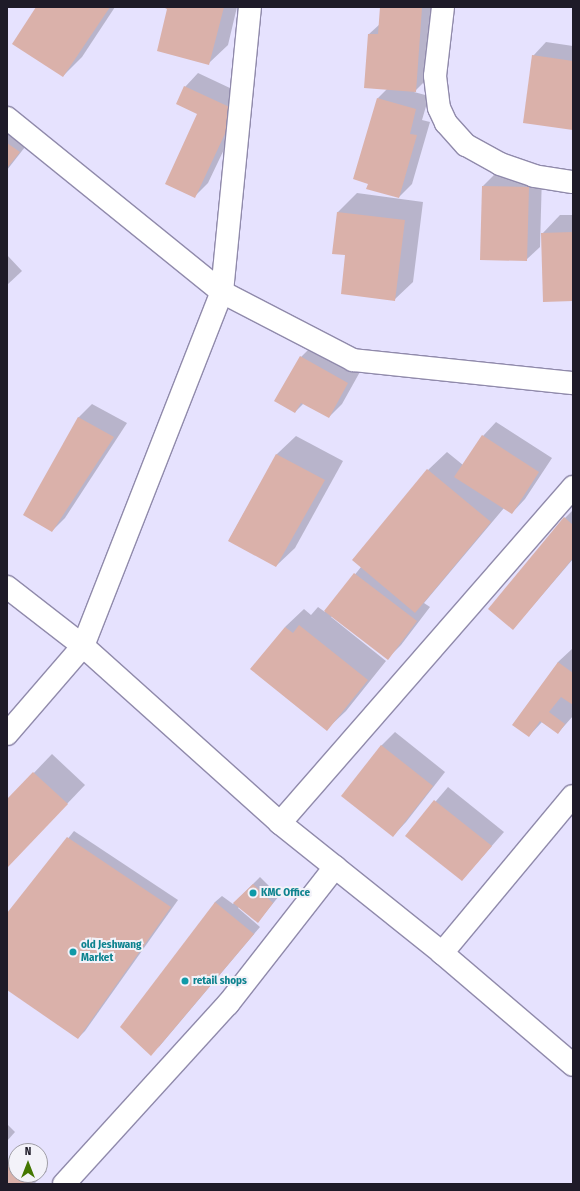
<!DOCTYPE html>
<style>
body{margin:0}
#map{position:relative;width:580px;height:1191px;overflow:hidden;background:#e6e2fe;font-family:"Fira Sans Condensed",sans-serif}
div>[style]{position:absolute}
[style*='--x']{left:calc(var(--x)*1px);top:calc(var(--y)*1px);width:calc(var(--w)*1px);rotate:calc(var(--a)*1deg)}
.shadow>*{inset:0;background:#0003}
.building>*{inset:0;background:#dab1aa}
.roads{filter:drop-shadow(1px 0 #908aab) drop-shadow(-1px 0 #908aab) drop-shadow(0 1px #908aab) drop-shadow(0 -1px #908aab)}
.minor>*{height:22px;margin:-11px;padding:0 11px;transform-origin:11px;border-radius:11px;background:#fff}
.tertiary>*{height:22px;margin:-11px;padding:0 11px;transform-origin:11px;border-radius:11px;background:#fff}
.dots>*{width:11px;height:11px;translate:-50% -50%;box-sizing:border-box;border:2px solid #f3f2f9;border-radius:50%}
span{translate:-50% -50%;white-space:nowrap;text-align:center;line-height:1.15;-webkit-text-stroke:4px #f3f2f9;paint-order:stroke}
.culture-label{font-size:11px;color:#0d838f;font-weight:700}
.left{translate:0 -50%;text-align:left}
.frame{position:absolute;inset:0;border:8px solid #1e1b28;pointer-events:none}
.north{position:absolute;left:8px;top:1143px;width:40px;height:40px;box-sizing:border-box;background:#f3f2f9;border:1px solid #9e9ca5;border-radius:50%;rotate:0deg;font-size:11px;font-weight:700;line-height:16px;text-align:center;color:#1e1b28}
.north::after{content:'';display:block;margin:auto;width:14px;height:18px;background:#447701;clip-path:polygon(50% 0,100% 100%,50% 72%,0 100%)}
</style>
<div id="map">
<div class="shadow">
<i style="clip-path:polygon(37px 7px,115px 7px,82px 57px,63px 76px)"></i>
<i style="clip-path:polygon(165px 7px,237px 7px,228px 45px,209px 63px,168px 8px)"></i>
<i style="clip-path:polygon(381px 7px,434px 7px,429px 77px,414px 92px,429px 96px,422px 120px,430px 122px,412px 184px,399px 197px,378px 98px,388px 88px,369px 34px,380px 24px)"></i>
<i style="clip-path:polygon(546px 42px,573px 46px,573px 129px,533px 56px)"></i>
<i style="clip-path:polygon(198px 73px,249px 97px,208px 183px,195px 196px,198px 114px,185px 87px)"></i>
<i style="clip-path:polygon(7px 119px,32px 138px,7px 170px)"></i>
<i style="clip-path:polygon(496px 173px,542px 174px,540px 247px,526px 260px,483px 186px)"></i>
<i style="clip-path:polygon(357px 193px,423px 202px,413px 282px,394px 300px,346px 254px,333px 253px,338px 212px)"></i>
<i style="clip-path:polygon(560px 215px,573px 215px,573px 300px,542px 234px)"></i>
<i style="clip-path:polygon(7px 255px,22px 271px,7px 285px)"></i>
<i style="clip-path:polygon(314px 344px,361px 370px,342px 404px,329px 417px,304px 403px,295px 412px,301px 357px)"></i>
<i style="clip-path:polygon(92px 404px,127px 423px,65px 518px,52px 531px,78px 418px)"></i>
<i style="clip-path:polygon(496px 422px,552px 458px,525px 499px,512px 513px,504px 508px,424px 603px,430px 607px,401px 645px,388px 658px,332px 616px,331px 617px,386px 661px,346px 711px,327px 729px,285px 627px,304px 609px,311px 615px,318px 607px,325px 612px,361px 567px,428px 470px,447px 452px,463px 465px,483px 436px)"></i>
<i style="clip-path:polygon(296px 436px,343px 461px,295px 548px,276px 566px,229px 540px,277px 454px)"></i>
<i style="clip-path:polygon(573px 510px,573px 559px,513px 629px,565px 518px)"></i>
<i style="clip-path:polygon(572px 649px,573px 716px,558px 733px,542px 722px,529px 736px,558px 662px)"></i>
<i style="clip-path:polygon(395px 732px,445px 772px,406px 822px,393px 836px,381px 746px)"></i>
<i style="clip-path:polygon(52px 754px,85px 785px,7px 867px,7px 801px)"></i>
<i style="clip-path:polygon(448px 787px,504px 832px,462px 880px,407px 835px)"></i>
<i style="clip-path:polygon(74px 831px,178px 900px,85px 1031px,78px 1038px,7px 989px,7px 915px)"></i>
<i style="clip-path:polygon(260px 877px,279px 896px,258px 922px,239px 907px,238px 908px,260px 927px,158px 1048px,215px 902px,222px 896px,233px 904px)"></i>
<i style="clip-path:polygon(7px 1124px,15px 1132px,7px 1141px)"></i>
<i style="clip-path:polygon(25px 1148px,28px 1151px,22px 1151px)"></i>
<i style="clip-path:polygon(16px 1156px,16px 1175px,40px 1175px,40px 1164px,47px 1171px,34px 1184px,7px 1184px,7px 1165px)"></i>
</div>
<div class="building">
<i style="clip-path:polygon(36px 7px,110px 7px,63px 77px,12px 44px)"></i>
<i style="clip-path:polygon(163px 7px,224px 7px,209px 65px,157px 51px,167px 9px)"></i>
<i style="clip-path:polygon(380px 7px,422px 8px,416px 92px,364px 88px,368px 34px,378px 34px)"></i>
<i style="clip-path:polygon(532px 55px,573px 61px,573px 130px,523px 123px)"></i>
<i style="clip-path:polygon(184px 86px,236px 110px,195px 198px,165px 184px,197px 114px,176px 104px)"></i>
<i style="clip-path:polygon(377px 98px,416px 109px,410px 134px,417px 135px,399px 198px,366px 189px,368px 184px,353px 179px)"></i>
<i style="clip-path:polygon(7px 143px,20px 152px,7px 168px)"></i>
<i style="clip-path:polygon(482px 186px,529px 187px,527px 261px,480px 260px)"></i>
<i style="clip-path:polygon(337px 212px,405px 220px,395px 301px,341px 294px,345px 255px,332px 254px)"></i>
<i style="clip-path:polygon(573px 232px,573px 301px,543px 302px,541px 233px)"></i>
<i style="clip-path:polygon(300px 356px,348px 383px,329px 418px,301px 403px,295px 413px,274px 401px)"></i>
<i style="clip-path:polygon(78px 417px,114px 437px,52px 532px,23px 515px)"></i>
<i style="clip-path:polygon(482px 435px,539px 472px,512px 514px,454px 477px)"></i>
<i style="clip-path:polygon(276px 454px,325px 480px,276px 567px,228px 541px)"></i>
<i style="clip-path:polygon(427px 469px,491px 522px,415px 613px,352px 560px)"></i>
<i style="clip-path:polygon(564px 517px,573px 525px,573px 558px,513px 630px,488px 609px)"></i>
<i style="clip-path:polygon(354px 573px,417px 621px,388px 660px,324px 611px)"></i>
<i style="clip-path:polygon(299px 625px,368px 680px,327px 731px,250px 669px,285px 627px,293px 633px)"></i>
<i style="clip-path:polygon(558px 662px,573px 673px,573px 705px,561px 697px,549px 712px,565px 724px,558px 734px,540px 721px,529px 737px,512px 725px)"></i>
<i style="clip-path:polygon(381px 745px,433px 786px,393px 837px,341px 796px)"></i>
<i style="clip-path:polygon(33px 772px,68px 804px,7px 868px,7px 799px)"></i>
<i style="clip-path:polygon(434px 800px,492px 846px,462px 881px,405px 836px)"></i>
<i style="clip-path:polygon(67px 837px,171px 907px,78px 1039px,7px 990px,7px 913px)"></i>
<i style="clip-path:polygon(253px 884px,273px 903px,258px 923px,233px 903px)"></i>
<i style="clip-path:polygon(215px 902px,254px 934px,151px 1056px,120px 1027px)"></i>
<i style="clip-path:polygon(11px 1161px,16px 1166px,16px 1175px,25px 1175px,33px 1184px,7px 1184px,7px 1164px)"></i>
</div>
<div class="roads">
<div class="minor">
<i style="--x:443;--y:7;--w:69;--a:96.6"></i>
<i style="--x:435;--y:76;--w:32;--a:83"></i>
<i style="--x:439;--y:108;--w:17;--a:65"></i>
<i style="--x:446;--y:123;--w:30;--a:48"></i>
<i style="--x:466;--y:145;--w:39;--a:29"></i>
<i style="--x:500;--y:164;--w:36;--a:19"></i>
<i style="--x:534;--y:176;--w:39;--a:9"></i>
<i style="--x:7;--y:118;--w:277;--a:39"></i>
<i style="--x:222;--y:292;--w:148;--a:27.4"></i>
<i style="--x:353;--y:360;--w:221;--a:6"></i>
<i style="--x:7;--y:734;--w:116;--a:-49.2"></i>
<i style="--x:83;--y:646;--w:380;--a:-68.6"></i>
<i style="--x:222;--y:292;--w:286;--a:-84.4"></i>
<i style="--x:280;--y:823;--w:446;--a:-48.9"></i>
<i style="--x:442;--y:953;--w:204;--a:-50.2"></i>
<i style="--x:64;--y:1184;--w:244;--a:-47.7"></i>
<i style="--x:228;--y:1004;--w:174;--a:-52"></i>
</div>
<div class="tertiary">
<i style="--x:7;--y:587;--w:96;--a:37.8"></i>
<i style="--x:83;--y:646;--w:265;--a:41.9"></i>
<i style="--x:280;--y:823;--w:208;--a:38.7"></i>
<i style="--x:442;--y:953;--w:172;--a:40.5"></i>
</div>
</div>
<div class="dots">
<i style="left:253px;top:893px;background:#0f9aa8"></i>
<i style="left:73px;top:952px;background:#0f9aa8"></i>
<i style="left:185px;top:981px;background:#0f9aa8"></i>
</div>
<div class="culture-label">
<span class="left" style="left:261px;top:893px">KMC Office</span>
<span class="left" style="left:81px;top:952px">old Jeshwang<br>Market</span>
<span class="left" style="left:193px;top:981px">retail shops</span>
</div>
<div class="frame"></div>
<div class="north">N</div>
</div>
